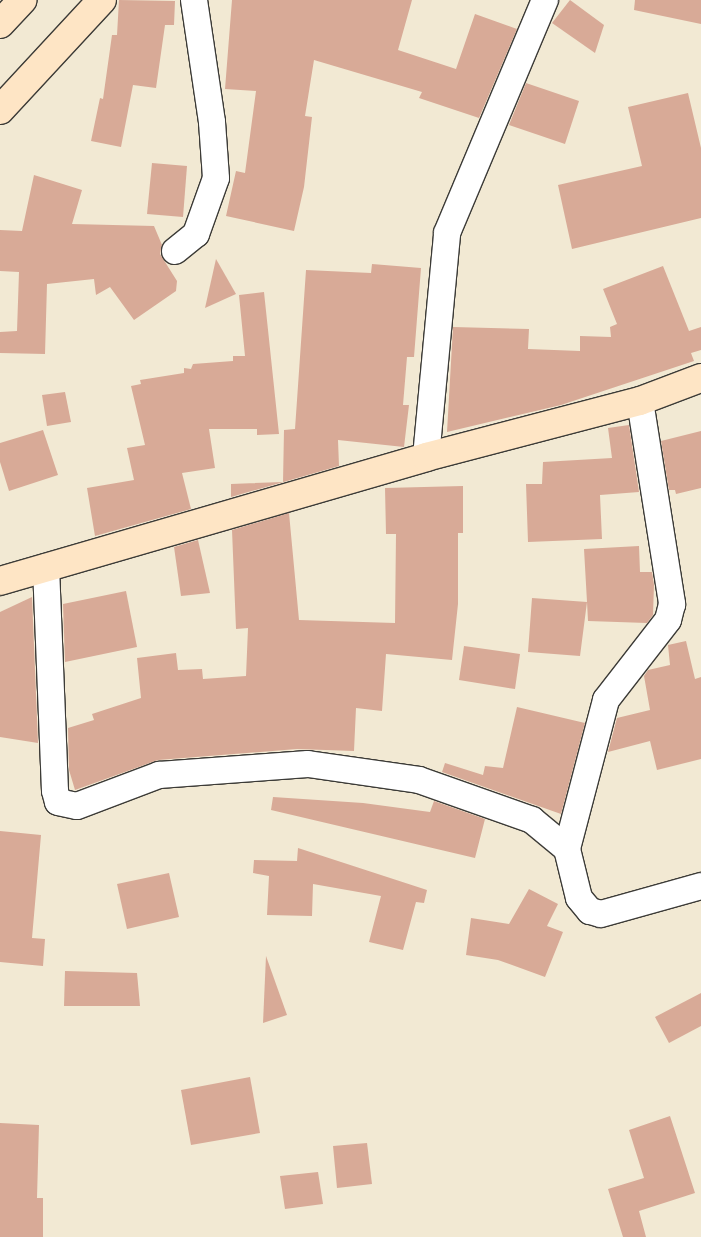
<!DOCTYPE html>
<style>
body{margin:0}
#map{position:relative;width:701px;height:1237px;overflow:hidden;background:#f2e9d3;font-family:Caveat,sans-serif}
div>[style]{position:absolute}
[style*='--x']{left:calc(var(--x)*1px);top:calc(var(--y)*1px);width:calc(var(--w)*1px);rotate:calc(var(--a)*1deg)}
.building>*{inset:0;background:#d8aa97}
.roads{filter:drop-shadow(1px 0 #3c3b37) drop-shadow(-1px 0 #3c3b37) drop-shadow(0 1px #3c3b37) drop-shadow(0 -1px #3c3b37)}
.street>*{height:26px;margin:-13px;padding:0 13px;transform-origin:13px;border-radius:13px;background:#fff}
.secondary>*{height:28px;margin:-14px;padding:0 14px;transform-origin:14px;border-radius:14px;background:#fee5c5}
span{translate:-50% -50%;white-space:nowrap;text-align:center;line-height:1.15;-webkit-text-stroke:4.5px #f7f3e8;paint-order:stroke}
</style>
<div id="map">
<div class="building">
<i style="clip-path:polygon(119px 0,175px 1px,174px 25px,165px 25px,156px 88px,133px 85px,121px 147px,91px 141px,100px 98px,103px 99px,112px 35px,117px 35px)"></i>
<i style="clip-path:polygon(232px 0,412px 0,398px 50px,456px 69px,475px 14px,517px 29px,479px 118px,419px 98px,422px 92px,314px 60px,305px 116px,312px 117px,304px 187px,294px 231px,226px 216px,236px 171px,245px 173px,256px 91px,225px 89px)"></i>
<i style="clip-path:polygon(570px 0,604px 25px,595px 53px,552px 23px)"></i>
<i style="clip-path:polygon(635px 0,701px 0,701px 24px,634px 10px)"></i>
<i style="clip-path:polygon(526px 83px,579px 101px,565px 144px,509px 125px)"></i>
<i style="clip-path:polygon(688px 93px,701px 148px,701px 218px,572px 249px,558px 185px,642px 166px,628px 107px)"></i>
<i style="clip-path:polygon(152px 163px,187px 166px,183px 217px,147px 214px)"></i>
<i style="clip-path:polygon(34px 175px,82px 190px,72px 224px,154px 226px,162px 245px,160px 254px,177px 281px,176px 291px,134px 320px,110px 287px,96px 295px,94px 279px,47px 284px,45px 354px,0 353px,0 332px,17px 331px,19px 272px,0 271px,0 230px,22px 231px)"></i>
<i style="clip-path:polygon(216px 259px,236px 294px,205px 308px)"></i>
<i style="clip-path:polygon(372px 264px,421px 268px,414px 357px,407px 357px,403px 405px,409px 405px,404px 447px,338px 440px,339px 466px,231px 497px,231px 484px,283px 482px,284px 430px,295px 429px,306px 270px,371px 273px)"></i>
<i style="clip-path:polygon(663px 266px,689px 331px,701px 327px,701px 350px,691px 353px,694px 361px,561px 405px,447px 432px,453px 327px,529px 329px,528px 349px,580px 351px,580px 336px,611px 337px,610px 327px,617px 324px,603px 289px)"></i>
<i style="clip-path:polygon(264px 292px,279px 434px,257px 435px,257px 429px,209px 429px,215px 468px,182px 473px,191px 509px,95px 536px,87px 488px,134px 480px,127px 448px,145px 445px,131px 386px,141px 384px,140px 380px,184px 373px,184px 368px,191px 369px,193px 364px,233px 361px,233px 356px,245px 356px,239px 295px)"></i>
<i style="clip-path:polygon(65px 392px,71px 422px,47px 426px,42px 395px)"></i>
<i style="clip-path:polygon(629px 425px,639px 492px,600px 495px,602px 539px,528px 542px,526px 484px,542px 484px,543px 462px,612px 458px,608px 428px)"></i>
<i style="clip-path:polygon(43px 430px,58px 475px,9px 491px,0 462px,0 443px)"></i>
<i style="clip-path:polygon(701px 431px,701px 488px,676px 494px,675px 490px,669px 490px,661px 441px)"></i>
<i style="clip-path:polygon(463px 486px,463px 533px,458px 533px,458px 604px,452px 660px,386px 654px,382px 711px,356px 708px,354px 751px,297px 749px,158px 760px,75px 790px,69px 770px,68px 728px,94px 720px,92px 714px,141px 698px,137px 658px,176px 653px,178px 670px,202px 669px,203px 679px,246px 676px,248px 628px,236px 629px,232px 530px,289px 513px,299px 620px,395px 623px,396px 534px,386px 534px,385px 488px)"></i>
<i style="clip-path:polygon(198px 540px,210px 593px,181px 596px,174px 547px)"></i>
<i style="clip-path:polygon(639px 546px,640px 572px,652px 572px,654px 585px,653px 615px,647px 623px,588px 621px,587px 602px,580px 656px,528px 652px,532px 598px,587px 602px,584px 549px)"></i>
<i style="clip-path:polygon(126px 591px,137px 647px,65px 662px,63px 604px)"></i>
<i style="clip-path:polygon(32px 597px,38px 743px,0 737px,0 612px)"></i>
<i style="clip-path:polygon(686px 641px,695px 679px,701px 677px,701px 759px,657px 770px,650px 741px,608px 752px,617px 718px,650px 710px,644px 676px,648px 670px,670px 665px,668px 645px)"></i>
<i style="clip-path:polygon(464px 646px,520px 654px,515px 689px,459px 680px)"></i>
<i style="clip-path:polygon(517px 707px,585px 723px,561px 814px,442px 772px,445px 763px,483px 775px,485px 766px,503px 768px)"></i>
<i style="clip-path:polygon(273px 797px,363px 803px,430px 812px,434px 801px,485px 819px,475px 858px,271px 810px)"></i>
<i style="clip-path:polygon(0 831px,41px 835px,32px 938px,45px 939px,43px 966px,0 962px)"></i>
<i style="clip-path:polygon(298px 848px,427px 890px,424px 903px,416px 902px,403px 950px,369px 942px,381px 896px,313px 884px,312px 916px,267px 915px,269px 876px,253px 873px,254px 860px,297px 861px)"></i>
<i style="clip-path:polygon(169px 873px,179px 917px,127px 929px,117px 884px)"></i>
<i style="clip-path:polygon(529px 889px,558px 904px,547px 926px,563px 932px,545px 977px,498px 960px,466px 955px,471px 918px,509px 924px)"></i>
<i style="clip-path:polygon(266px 956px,287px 1015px,263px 1023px)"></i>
<i style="clip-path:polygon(65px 971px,137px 973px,140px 1006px,64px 1006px)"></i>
<i style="clip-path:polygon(701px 993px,701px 1026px,669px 1043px,655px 1017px)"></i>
<i style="clip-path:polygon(250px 1077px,260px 1133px,191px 1145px,181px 1090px)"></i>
<i style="clip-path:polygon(670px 1116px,695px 1193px,639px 1211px,646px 1237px,623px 1237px,608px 1189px,644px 1178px,629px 1130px)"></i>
<i style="clip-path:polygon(0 1123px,39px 1125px,37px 1198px,43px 1198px,43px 1237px,0 1237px)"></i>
<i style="clip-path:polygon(367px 1143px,372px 1184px,337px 1188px,333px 1146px)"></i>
<i style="clip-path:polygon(318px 1172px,323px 1204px,285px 1209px,280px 1176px)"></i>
</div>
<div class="roads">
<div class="street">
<i style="--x:175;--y:251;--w:27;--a:-39"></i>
<i style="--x:196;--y:234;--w:59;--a:-70.3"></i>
<i style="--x:216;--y:178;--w:56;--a:-94.1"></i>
<i style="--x:212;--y:122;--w:123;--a:-98.4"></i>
<i style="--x:640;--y:401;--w:206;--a:81"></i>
<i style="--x:672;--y:604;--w:16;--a:104"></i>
<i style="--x:668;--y:620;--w:101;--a:127.8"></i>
<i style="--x:606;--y:700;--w:154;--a:104.7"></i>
<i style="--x:567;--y:849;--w:50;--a:76.2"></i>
<i style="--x:579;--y:898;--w:17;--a:50"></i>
<i style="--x:590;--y:911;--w:11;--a:15"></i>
<i style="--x:601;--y:914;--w:104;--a:-15.6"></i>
<i style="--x:426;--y:457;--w:225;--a:-84.6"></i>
<i style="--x:447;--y:233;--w:253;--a:-67.2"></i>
<i style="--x:46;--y:567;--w:224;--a:87.7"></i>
<i style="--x:55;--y:791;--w:11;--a:75"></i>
<i style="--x:58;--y:802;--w:19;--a:12"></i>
<i style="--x:77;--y:806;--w:88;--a:-20.7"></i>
<i style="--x:159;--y:775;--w:149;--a:-4.2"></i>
<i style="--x:308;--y:764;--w:112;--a:8.2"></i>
<i style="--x:419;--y:780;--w:120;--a:19.5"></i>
<i style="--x:532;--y:820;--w:45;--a:39.6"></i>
</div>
<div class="secondary">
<i style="--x:0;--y:24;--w:33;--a:-47"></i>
<i style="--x:0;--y:110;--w:150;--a:-47.2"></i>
<i style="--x:0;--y:581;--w:444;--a:-16.2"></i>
<i style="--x:426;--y:457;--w:221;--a:-14.7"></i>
<i style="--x:640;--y:401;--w:65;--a:-20.7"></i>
</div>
</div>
</div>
